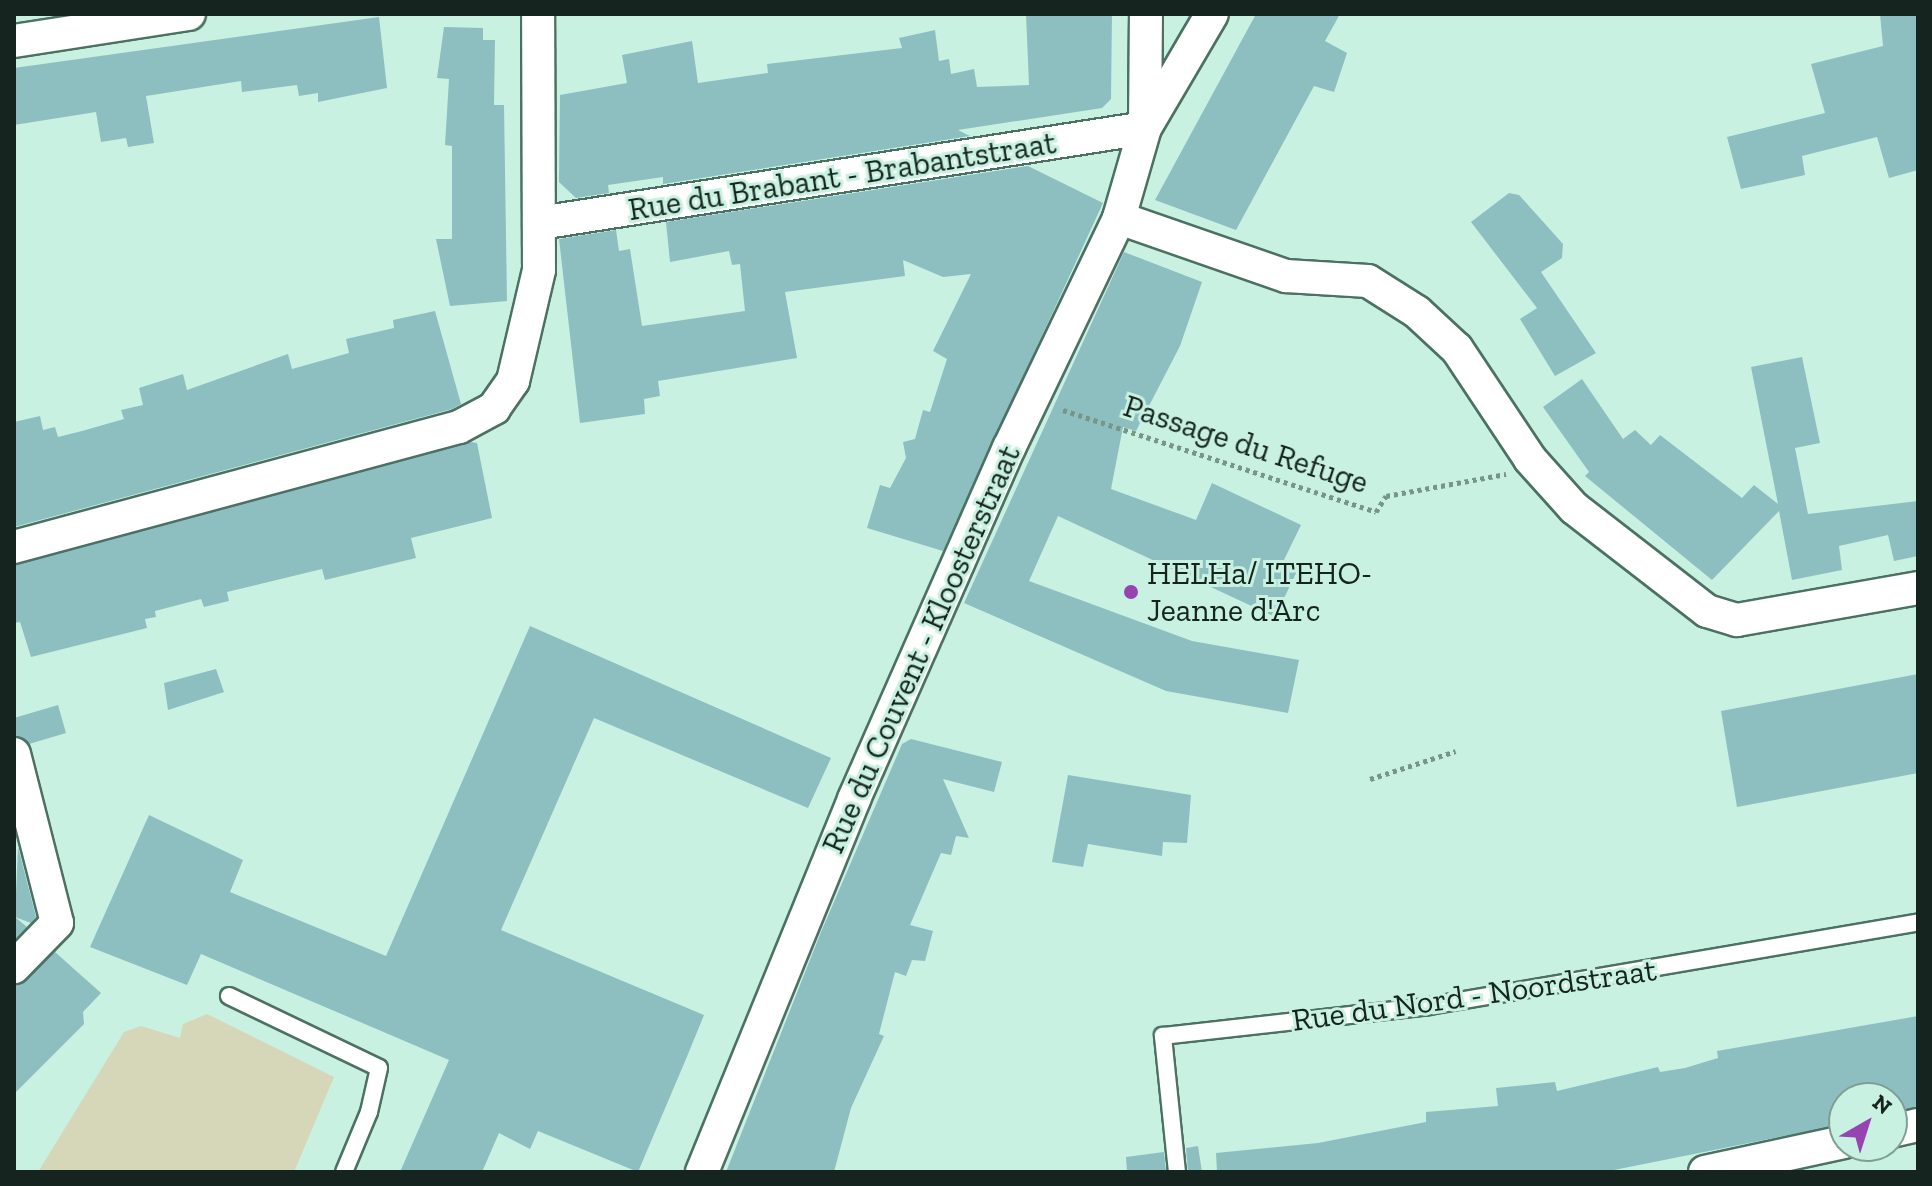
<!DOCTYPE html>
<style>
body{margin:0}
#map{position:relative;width:1932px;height:1186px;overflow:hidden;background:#c8f1e1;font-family:"Zilla Slab",serif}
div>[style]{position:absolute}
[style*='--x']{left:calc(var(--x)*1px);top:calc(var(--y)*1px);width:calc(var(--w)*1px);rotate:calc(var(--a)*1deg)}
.green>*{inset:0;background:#d5d7b8}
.building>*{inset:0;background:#8dbfc1}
.path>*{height:5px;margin-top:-2.5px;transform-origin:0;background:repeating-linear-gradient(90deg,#789589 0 4px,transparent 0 8px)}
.roads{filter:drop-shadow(2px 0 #4c7163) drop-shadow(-2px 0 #4c7163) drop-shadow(0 2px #4c7163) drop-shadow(0 -2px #4c7163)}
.lane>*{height:16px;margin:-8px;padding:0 8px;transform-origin:8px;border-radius:8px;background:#fff}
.street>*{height:32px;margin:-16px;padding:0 16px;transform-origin:16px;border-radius:16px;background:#fff}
.dots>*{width:22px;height:22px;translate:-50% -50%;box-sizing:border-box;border:4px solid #c8f1e1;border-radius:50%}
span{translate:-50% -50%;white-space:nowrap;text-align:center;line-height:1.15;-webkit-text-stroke:6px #c8f1e1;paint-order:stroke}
.street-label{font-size:32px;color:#15241e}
.poi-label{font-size:32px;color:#15241e}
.left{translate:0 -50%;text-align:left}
.frame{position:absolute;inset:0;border:16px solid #15241e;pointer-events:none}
.north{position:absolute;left:1828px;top:1082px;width:80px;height:80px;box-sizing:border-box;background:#c8f1e1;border:2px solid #809f93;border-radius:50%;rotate:39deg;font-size:22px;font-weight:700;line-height:32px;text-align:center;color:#15241e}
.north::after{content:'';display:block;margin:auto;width:28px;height:36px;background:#9744b3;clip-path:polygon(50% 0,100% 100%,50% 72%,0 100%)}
</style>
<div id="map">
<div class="green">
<i style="clip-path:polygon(207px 1014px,334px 1077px,294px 1172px,38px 1172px,124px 1032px,141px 1026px,180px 1038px,183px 1024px)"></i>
</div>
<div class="building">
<i style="clip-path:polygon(1026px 14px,1112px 14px,1111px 99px,1102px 108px,958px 130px,970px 136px,663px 184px,663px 177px,608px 185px,609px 193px,576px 198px,559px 182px,560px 95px,627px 83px,622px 55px,692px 41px,698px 83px,768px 73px,767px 64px,902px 48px,899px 38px,935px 30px,939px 61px,949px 59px,951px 74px,974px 69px,977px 87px,1029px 85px)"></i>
<i style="clip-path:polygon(1256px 14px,1340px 14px,1325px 41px,1347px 53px,1334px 92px,1314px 86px,1236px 230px,1155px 200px)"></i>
<i style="clip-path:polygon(1880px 14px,1918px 14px,1918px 170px,1889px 178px,1877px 137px,1802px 156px,1805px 175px,1741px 189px,1727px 137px,1825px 113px,1811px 64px,1883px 46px)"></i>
<i style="clip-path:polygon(379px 17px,387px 88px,318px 102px,318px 93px,299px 96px,297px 85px,242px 92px,241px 81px,146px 96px,154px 143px,128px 147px,126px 138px,101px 142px,96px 112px,14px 125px,14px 68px)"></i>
<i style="clip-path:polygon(444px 27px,483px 28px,483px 40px,495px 40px,494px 105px,504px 105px,507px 301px,450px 306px,436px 239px,452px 239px,452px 146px,445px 145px,449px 79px,437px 78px)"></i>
<i style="clip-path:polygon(1028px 166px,1103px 203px,943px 551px,867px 528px,880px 485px,890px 488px,906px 458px,903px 442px,915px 439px,923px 410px,930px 412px,947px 359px,933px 351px,971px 274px,943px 277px,903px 260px,905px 276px,785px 292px,797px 358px,658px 381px,660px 396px,644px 399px,645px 414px,580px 423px,559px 239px,616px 230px,619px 251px,630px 249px,642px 326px,745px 311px,740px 264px,732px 265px,729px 251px,670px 262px,666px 222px)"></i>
<i style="clip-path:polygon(1509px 193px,1519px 195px,1563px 244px,1562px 258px,1541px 272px,1596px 353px,1555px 376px,1520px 319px,1537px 308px,1471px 222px)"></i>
<i style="clip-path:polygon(1124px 252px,1202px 282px,1180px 346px,1136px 431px,1123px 427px,1111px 489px,1196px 520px,1212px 483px,1301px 525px,1284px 560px,1299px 567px,1275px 617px,1058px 516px,1029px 581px,1192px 641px,1299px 660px,1288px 713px,1166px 691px,964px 603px)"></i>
<i style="clip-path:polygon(435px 311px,461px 404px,452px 409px,14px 527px,14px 422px,40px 416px,43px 430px,55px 427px,58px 437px,82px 431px,124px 419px,121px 410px,143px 405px,139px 388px,183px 374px,187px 390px,288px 354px,292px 369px,349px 353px,346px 339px,394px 328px,393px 320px)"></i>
<i style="clip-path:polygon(1802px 357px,1820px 443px,1795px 448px,1808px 514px,1918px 501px,1918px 556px,1894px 561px,1888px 535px,1839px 546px,1842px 570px,1792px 580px,1779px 511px,1712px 580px,1585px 476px,1589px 472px,1543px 407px,1582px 379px,1623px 439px,1635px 430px,1651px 445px,1660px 435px,1742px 498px,1754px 485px,1778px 504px,1751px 367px)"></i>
<i style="clip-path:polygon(471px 442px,477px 443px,492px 518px,411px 538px,416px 558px,325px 580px,322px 569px,227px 592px,229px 601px,204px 607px,201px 599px,155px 611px,156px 617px,145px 619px,147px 628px,31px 657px,20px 622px,14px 623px,14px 565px)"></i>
<i style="clip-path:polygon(530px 626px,831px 758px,808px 808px,594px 718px,501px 930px,704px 1015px,686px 1059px,638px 1172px,538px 1131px,530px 1149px,499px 1133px,482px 1172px,400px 1172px,449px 1060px,201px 954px,187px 985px,90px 947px,149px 815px,243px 860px,230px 892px,386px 956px)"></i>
<i style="clip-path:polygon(216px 669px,224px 692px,168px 710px,164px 683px)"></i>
<i style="clip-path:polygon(1918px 674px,1918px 773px,1737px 807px,1721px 711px)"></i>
<i style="clip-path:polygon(58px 705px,66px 733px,29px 744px,14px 736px,14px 718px)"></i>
<i style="clip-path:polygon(911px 739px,1002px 762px,994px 792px,943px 779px,969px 838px,956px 836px,951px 855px,941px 853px,910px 925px,933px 931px,925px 961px,912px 960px,906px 976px,895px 972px,879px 1034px,884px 1036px,851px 1108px,834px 1172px,726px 1172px,821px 932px,902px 744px)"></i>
<i style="clip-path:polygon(1068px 775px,1191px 795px,1187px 843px,1163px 842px,1162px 856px,1088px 844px,1083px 867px,1052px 862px)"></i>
<i style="clip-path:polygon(18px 847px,36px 917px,31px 923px,15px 917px,27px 927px,14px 940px)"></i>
<i style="clip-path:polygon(55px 952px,101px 993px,83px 1012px,84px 1024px,14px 1094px,14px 985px)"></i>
<i style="clip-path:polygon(1918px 1016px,1918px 1107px,1892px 1112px,1892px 1098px,1844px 1098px,1844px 1124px,1604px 1172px,1217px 1172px,1216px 1153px,1318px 1143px,1426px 1122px,1426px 1112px,1498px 1106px,1496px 1088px,1555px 1082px,1557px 1091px,1658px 1067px,1660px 1072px,1685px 1068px,1718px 1058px,1717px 1051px)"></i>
<i style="clip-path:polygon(1198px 1146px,1202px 1172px,1188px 1172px,1186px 1148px)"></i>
<i style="clip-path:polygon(1164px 1152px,1166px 1172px,1127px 1172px,1126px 1157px)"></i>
</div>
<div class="path">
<i style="--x:1063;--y:410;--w:329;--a:18"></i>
<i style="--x:1376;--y:512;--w:19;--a:-58"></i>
<i style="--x:1386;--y:496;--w:122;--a:-10.4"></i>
<i style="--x:1370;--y:779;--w:90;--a:-18"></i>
</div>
<div class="roads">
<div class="lane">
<i style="--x:229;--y:996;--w:166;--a:25.6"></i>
<i style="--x:379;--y:1068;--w:45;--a:102.8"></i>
<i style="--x:369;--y:1112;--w:65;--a:112.6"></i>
<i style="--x:1177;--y:1172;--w:137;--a:-95.9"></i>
<i style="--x:1163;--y:1036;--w:268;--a:-6.4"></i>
<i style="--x:1429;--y:1006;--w:496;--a:-9.7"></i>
</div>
<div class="street">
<i style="--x:14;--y:41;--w:177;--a:-8.8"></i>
<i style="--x:1145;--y:125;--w:111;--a:-89.5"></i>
<i style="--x:1119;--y:218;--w:177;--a:19.2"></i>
<i style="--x:1286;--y:276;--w:82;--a:3.5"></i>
<i style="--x:1368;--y:281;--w:58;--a:32.3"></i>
<i style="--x:1417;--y:312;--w:54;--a:42.8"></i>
<i style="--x:1457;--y:349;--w:132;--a:56.4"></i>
<i style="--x:1530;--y:459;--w:66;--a:48.1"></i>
<i style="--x:1574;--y:508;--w:168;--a:37.8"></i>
<i style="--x:1707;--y:611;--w:31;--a:17"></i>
<i style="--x:1737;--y:620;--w:184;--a:-10"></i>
<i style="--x:540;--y:223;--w:612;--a:-8.92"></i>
<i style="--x:14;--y:547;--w:461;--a:-15.1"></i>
<i style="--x:459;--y:427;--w:40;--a:-28"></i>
<i style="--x:494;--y:408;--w:33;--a:-55"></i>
<i style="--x:513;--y:381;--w:114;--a:-76.8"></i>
<i style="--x:539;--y:270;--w:256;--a:-90.2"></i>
<i style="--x:14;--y:754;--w:174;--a:75.7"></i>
<i style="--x:57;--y:923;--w:62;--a:134.3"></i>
<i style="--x:1892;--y:1131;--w:27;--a:-13"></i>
<i style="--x:702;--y:1172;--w:403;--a:-67.8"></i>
<i style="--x:854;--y:799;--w:384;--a:-66.2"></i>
<i style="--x:1009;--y:448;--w:255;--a:-64.4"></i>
<i style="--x:1119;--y:218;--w:94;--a:-73.9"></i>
<i style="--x:1145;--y:128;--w:132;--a:-59.6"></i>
<i style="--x:1705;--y:1172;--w:142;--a:-12.2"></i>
</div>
</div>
<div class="dots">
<i style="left:1131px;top:592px;background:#9744b3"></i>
</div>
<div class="street-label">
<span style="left:842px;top:176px;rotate:-9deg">Rue du Brabant - Brabantstraat</span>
<span style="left:1246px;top:444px;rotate:18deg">Passage du Refuge</span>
<span style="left:921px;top:649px;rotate:-66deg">Rue du Couvent - Kloosterstraat</span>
<span style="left:1474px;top:995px;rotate:-8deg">Rue du Nord - Noordstraat</span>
</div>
<div class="poi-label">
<span class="left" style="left:1147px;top:592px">HELHa/ ITEHO-<br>Jeanne d'Arc</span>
</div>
<div class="frame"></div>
<div class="north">N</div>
</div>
